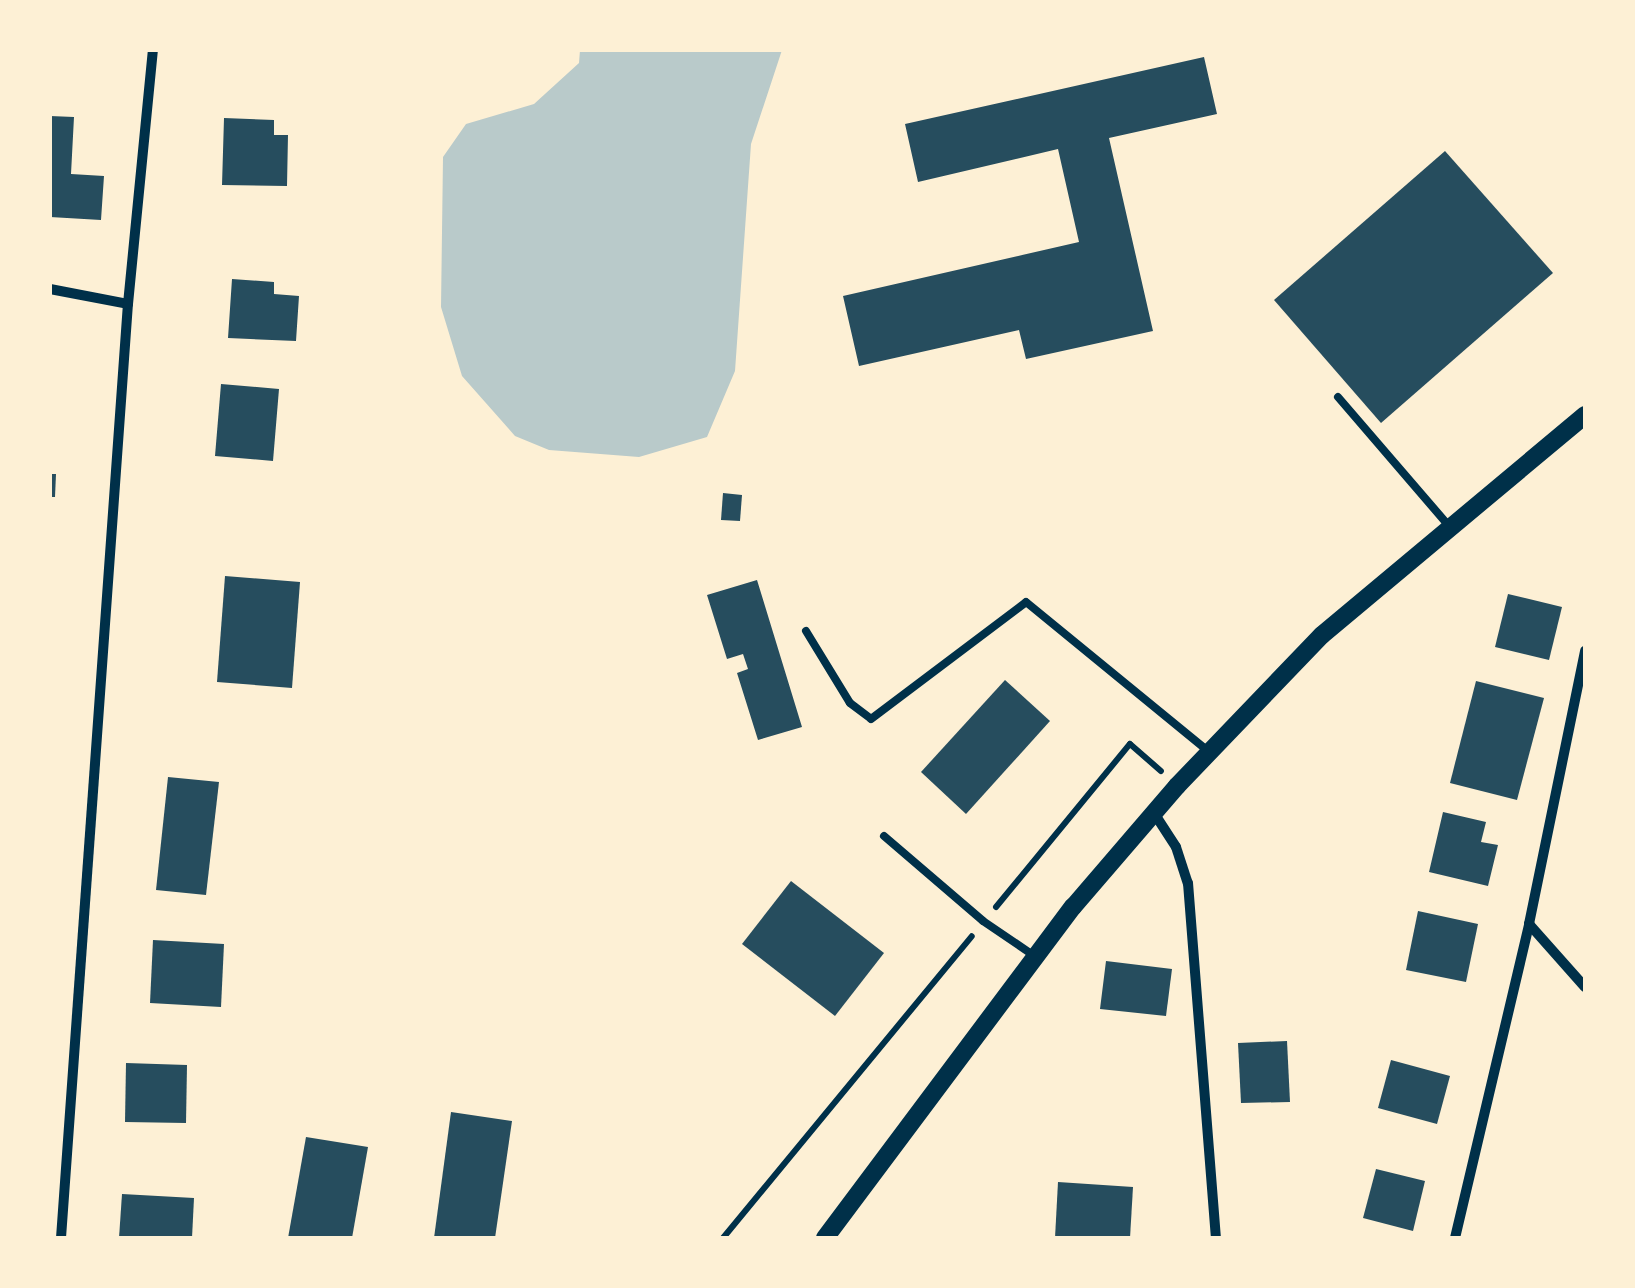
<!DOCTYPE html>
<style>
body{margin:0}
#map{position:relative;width:1635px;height:1288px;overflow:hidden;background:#fdf0d5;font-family:Helvetica,sans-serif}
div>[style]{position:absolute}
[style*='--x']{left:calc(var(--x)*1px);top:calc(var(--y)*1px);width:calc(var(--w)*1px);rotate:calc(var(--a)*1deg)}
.green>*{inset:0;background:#b9caca}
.building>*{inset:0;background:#264d5e}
.path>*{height:6px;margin:-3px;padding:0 3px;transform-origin:3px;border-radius:3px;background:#003049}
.service>*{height:8px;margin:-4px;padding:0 4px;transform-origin:4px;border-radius:4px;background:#003049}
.minor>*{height:10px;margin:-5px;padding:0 5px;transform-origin:5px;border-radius:5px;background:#003049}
.tertiary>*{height:18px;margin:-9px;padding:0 9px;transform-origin:9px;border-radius:9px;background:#003049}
span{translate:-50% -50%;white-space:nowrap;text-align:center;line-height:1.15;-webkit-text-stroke:8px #fdf0d5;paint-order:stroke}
.frame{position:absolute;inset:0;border:52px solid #fdf0d5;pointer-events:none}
</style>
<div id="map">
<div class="green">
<i style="clip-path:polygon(580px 50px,782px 50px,751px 144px,735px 371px,707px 437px,639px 457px,549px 450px,515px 436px,462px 376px,441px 307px,443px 157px,466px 124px,534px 104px,579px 63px)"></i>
</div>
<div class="building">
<i style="clip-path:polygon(1204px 57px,1217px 114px,1109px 138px,1153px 331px,1026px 359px,1019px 330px,859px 366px,843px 296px,1079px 242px,1058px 149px,918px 182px,905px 124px)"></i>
<i style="clip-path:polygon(50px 116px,74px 117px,71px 174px,104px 176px,101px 220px,50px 217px)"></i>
<i style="clip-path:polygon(224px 118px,274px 120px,274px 135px,288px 135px,287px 186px,222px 185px)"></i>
<i style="clip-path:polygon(1445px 151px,1553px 273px,1381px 423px,1274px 300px)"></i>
<i style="clip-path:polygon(232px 279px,274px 282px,274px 294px,299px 296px,296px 341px,228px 338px)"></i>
<i style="clip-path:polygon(221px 384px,279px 389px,273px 461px,215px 456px)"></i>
<i style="clip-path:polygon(50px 474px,56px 474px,55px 497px,50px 497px)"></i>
<i style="clip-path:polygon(723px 493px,742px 495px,740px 521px,721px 520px)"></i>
<i style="clip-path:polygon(225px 576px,300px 582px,292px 688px,217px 682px)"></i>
<i style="clip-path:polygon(757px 580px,802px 727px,758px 740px,737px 673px,748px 669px,743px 654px,727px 659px,707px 595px)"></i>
<i style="clip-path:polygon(1508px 594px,1562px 607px,1549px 660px,1495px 647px)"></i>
<i style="clip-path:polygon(1005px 680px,1050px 721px,966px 814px,921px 772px)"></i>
<i style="clip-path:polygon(1476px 681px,1544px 698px,1517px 800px,1450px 783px)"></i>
<i style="clip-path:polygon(168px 777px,219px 782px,206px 895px,156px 890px)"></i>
<i style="clip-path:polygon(1443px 812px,1486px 822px,1481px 842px,1498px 845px,1488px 886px,1429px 872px)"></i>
<i style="clip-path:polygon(791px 881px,884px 953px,835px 1016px,742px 944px)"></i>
<i style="clip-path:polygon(1418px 911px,1478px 924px,1466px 982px,1406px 970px)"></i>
<i style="clip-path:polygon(153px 940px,224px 944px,221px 1007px,150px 1003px)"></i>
<i style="clip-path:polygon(1106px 961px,1172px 969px,1166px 1016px,1100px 1009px)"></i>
<i style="clip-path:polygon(1287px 1041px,1290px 1102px,1241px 1103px,1238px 1043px)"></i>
<i style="clip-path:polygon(1391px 1060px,1450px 1076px,1437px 1124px,1378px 1108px)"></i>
<i style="clip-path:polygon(126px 1063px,187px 1065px,186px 1123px,125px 1122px)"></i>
<i style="clip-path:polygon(451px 1112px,512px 1121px,495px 1238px,434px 1238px)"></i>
<i style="clip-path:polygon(306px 1137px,368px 1147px,352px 1238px,288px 1238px)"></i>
<i style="clip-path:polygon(1376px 1169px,1425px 1181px,1413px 1231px,1363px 1218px)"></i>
<i style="clip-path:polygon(1058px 1182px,1133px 1187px,1130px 1238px,1055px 1238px)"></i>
<i style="clip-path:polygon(122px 1194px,194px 1198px,192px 1238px,119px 1238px)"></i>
</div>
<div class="path">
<i style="--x:996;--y:907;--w:211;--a:-50.6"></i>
<i style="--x:1130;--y:744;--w:41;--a:41.1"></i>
<i style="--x:723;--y:1238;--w:391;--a:-50.5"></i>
</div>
<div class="service">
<i style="--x:1338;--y:397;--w:170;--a:49.3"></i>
<i style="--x:806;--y:631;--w:84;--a:58.6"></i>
<i style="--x:850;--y:703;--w:26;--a:37"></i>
<i style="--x:871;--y:719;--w:194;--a:-37"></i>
<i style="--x:1026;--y:602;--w:235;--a:39.3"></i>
<i style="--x:884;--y:836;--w:130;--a:40.6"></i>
<i style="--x:983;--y:921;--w:64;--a:34.2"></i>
</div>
<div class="minor">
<i style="--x:50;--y:289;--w:79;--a:10.9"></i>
<i style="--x:1154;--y:813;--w:40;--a:57.1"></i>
<i style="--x:1176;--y:847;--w:38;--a:72"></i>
<i style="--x:1188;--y:883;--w:356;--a:85.5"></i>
<i style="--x:1529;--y:924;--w:84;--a:48.4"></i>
<i style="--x:61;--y:1238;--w:936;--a:-85.9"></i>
<i style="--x:128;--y:304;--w:255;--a:-84.4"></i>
<i style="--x:1455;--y:1238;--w:323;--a:-76.7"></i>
<i style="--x:1529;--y:924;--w:279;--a:-78.4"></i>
</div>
<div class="tertiary">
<i style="--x:825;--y:1238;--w:414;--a:-53.2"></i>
<i style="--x:1073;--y:907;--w:160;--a:-49.3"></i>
<i style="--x:1177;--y:786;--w:209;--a:-46.2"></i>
<i style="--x:1322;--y:635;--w:343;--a:-39.9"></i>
</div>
<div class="frame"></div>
</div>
